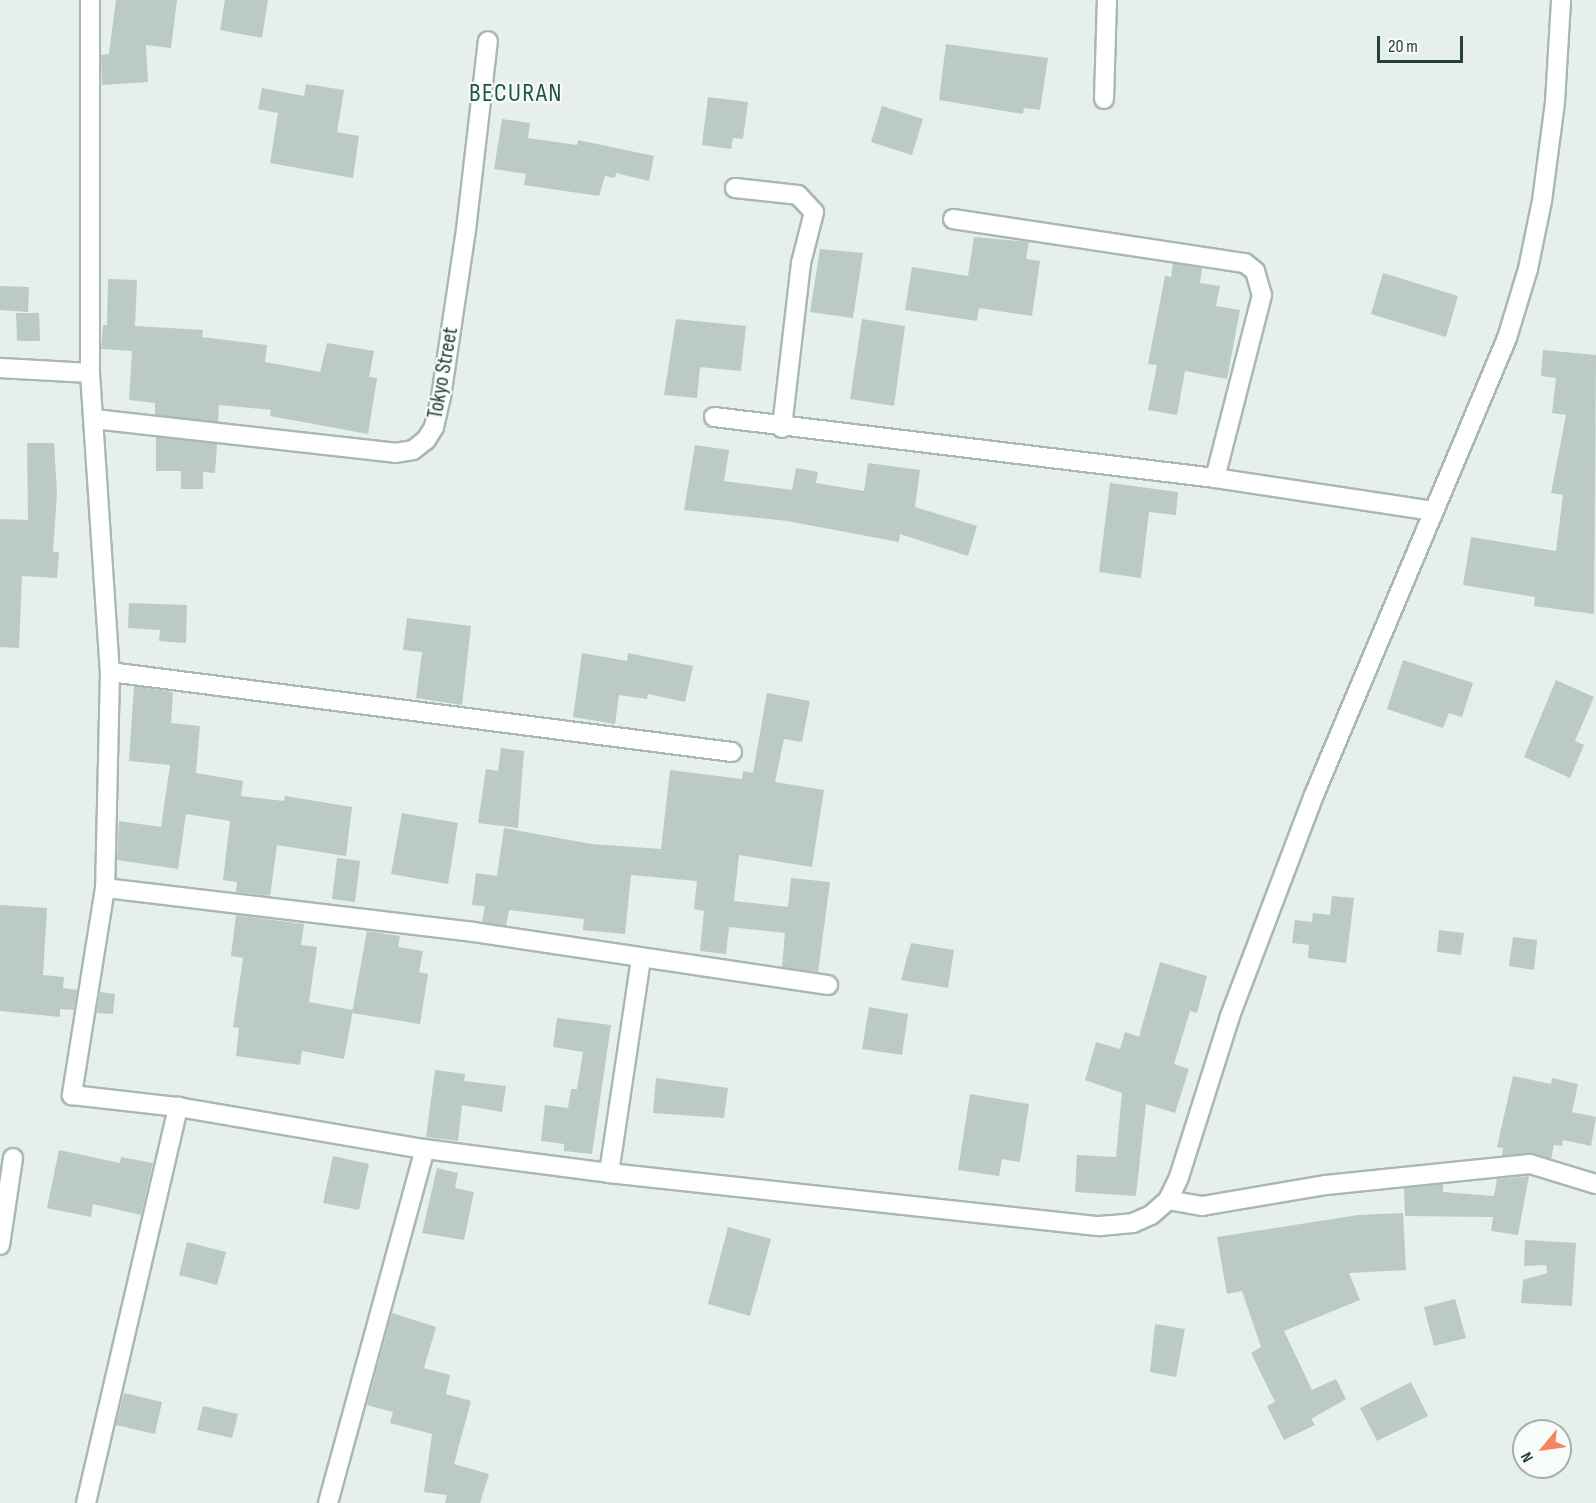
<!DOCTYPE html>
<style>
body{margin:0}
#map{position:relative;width:1596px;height:1503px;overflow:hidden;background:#e6efeb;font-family:"Sofia Sans Condensed",sans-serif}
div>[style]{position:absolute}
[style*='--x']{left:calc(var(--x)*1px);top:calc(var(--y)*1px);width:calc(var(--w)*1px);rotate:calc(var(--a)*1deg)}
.building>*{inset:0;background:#bbcac4}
.roads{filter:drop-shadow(2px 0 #a8b8b2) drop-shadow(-2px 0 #a8b8b2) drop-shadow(0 2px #a8b8b2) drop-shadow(0 -2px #a8b8b2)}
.minor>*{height:18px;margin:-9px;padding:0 9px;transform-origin:9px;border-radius:9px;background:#fff}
span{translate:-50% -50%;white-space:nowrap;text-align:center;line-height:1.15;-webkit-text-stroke:4.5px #f7fbf9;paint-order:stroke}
.street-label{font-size:22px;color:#24423a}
.quarter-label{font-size:26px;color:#1f5548;letter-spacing:1.5px}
.north{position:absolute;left:1512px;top:1419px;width:60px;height:60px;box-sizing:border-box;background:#f7fbf9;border:2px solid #a3b1ad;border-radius:50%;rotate:241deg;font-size:16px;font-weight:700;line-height:24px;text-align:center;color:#24423a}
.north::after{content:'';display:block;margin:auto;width:21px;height:27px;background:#f4845f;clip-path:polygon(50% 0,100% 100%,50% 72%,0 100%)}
.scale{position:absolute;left:1377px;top:36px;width:86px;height:27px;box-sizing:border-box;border:3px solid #24423a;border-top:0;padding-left:8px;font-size:18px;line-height:21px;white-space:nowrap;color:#24423a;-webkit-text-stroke:4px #f7fbf9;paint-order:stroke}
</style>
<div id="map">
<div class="building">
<i style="clip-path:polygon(116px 0,177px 0,171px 48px,146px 45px,148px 82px,102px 85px,101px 55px,109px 54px)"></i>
<i style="clip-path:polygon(225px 0,268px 0,262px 38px,220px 30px)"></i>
<i style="clip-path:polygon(946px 44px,1048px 58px,1040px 110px,1024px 108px,1023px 114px,939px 100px)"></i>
<i style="clip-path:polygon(306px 84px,344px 90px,337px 132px,359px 136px,353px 178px,270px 163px,278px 113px,258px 109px,262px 88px,304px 96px)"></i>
<i style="clip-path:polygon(708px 97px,748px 102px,743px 139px,733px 138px,731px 149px,702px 145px)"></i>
<i style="clip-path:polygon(882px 106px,923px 119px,912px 155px,871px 142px)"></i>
<i style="clip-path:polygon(502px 119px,530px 123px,528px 138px,577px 145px,578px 140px,654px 156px,649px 181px,616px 173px,615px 178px,605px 176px,599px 196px,524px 185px,526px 174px,494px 169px)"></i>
<i style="clip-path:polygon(974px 237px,1029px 242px,1026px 259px,1040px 261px,1032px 316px,979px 308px,977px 321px,905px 310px,912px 267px,968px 276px)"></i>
<i style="clip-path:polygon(820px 249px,863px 253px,853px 318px,810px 312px)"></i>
<i style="clip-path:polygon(1173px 263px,1202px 268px,1200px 283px,1220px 286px,1216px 306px,1240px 310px,1227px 379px,1185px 371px,1177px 415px,1148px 410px,1157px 365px,1148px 364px,1165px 276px,1171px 277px)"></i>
<i style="clip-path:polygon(1383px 273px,1458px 296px,1446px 337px,1371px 314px)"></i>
<i style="clip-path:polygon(108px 279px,137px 280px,135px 326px,203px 330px,202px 337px,267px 345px,265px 362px,320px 372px,327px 343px,374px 351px,369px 377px,377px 378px,368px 434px,270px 416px,271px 410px,219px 405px,218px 422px,155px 415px,155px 403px,129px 400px,132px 351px,101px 349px,103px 325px,107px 325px)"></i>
<i style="clip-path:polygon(0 286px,29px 287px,28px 312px,0 310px)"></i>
<i style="clip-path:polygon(16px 313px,39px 313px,40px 341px,17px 341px)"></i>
<i style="clip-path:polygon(676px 319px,746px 326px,741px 371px,700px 367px,697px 398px,664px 395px)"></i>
<i style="clip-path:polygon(862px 319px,905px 326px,894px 406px,850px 399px)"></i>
<i style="clip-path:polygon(1543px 350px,1596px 355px,1594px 614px,1534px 606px,1535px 597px,1463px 585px,1471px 537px,1556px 551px,1563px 495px,1551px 493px,1566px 415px,1552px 413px,1556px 378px,1541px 376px)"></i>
<i style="clip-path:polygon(156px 437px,217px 444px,215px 473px,203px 472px,203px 489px,181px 489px,181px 471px,156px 471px)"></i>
<i style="clip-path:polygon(27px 443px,54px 443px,57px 494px,53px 552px,59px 552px,57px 578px,22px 576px,19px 648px,0 647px,0 519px,28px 520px)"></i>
<i style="clip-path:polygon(695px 445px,729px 450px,724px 481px,792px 490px,796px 468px,818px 472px,816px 483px,864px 491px,868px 463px,920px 470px,915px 507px,977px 526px,968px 556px,900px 534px,899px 542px,787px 521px,684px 510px)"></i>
<i style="clip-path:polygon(1110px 483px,1178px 492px,1176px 515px,1149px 512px,1141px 578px,1099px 572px)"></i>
<i style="clip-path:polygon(129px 603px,187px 605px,186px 643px,159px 641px,160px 630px,128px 628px)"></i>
<i style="clip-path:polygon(407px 618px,471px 626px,462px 705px,416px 698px,422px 652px,403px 650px)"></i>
<i style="clip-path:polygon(582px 653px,627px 661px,628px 653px,693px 666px,685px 702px,648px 694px,647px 699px,619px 695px,615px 724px,573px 717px)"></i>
<i style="clip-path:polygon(1403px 660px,1473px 683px,1462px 717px,1449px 713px,1443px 728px,1387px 709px)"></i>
<i style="clip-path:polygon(1556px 680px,1594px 697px,1575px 741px,1584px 745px,1570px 778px,1524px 757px)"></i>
<i style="clip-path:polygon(134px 686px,173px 692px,171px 723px,200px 726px,196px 773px,243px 781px,241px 796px,284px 801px,285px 796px,352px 807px,346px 856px,277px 845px,270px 896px,236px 892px,237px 882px,223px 880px,230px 821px,186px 814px,178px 869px,117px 860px,119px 821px,161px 827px,170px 765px,129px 761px)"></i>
<i style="clip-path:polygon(767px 693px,810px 701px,802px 742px,784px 739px,775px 782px,824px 790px,812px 867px,739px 855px,734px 901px,788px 907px,791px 878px,830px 882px,818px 972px,782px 967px,785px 933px,729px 927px,726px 954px,700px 951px,704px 911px,694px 909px,697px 881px,631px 875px,625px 934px,583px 930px,584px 919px,509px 910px,506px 926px,482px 922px,485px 906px,472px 905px,476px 873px,497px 876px,504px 828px,591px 844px,661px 849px,670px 770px,742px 779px,743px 771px,753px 773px)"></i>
<i style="clip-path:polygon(501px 748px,524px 751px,518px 828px,478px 823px,486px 769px,498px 771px)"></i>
<i style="clip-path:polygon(402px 813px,458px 823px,448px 884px,391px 874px)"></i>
<i style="clip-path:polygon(337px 858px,360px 861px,355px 902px,332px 899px)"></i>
<i style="clip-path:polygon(1332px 896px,1354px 898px,1346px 963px,1308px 958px,1309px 945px,1292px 943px,1295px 920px,1312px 922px,1313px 913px,1330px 915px)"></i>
<i style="clip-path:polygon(0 905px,47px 908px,43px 975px,64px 977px,63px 988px,77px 990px,74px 1010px,60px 1009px,60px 1017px,0 1011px)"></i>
<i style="clip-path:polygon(236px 915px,304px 924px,301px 945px,317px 947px,309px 1002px,353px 1010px,344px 1059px,302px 1051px,300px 1065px,236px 1056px,239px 1028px,233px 1027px,243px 958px,231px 956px)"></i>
<i style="clip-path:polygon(1439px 930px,1464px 933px,1461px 955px,1437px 952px)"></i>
<i style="clip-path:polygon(367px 931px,400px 936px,398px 947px,423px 951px,419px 972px,428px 974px,420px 1024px,352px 1013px)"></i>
<i style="clip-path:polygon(1513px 937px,1537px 940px,1534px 970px,1509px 966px)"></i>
<i style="clip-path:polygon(911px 943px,954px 950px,948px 988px,901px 980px)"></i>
<i style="clip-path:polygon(1160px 962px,1207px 976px,1197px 1013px,1190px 1011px,1174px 1064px,1189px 1069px,1175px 1113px,1146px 1104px,1136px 1196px,1075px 1192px,1077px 1155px,1116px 1157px,1122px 1093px,1085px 1080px,1096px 1042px,1120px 1049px,1125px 1032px,1139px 1037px)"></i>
<i style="clip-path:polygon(100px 992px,115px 994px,113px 1014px,97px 1013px)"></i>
<i style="clip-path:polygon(869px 1007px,908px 1014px,902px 1055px,862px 1049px)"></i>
<i style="clip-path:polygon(557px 1018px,611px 1025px,592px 1154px,564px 1151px,564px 1144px,541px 1141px,545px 1105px,568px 1108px,571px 1089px,577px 1089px,583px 1052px,553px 1047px)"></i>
<i style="clip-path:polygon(435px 1070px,465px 1074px,464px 1081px,506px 1086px,502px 1112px,462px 1105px,458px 1141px,426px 1137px)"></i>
<i style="clip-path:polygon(1513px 1076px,1551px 1084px,1552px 1078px,1578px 1084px,1572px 1112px,1596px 1117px,1591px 1146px,1563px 1140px,1562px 1146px,1554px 1145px,1551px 1159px,1529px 1153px,1502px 1156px,1503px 1148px,1497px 1147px)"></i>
<i style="clip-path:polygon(656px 1078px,728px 1088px,724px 1118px,653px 1113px)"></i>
<i style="clip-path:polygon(970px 1094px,1029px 1104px,1020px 1162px,1002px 1159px,999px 1176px,958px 1170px)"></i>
<i style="clip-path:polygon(59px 1150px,120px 1163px,121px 1157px,153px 1163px,141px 1215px,93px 1204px,91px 1217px,47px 1208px)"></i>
<i style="clip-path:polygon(333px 1156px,369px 1164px,359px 1210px,323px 1203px)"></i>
<i style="clip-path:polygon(437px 1168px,458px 1173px,455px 1188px,474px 1192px,464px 1240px,422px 1233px)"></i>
<i style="clip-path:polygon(1529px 1176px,1518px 1235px,1491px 1231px,1493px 1217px,1405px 1216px,1404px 1188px,1443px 1184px,1443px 1192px,1494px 1196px,1497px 1179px)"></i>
<i style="clip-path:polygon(1403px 1213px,1406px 1270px,1349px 1273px,1360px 1300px,1284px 1331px,1312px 1390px,1336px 1379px,1346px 1399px,1311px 1419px,1315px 1425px,1284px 1440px,1267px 1406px,1275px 1402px,1251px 1353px,1261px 1347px,1242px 1291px,1227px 1294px,1217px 1237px,1358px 1215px)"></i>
<i style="clip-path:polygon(728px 1227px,771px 1239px,750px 1316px,708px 1304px)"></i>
<i style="clip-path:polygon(1525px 1240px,1576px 1243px,1572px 1306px,1521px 1303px,1523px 1280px,1547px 1273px,1546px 1265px,1524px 1266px)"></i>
<i style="clip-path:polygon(187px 1242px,226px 1252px,217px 1285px,179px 1275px)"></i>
<i style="clip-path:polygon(1455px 1299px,1466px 1338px,1434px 1346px,1424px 1307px)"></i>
<i style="clip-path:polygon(392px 1313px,436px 1327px,424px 1368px,450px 1375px,446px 1394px,471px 1401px,454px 1464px,489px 1474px,480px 1503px,445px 1503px,447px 1495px,424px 1492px,432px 1434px,390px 1423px,393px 1412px,367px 1405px)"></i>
<i style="clip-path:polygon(1155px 1324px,1185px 1329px,1176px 1377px,1150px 1372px)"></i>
<i style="clip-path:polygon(1411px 1382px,1428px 1416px,1377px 1441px,1360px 1408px)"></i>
<i style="clip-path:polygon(124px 1393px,162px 1402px,155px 1434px,116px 1425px)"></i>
<i style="clip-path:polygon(203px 1406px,238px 1414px,232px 1438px,197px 1430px)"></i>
</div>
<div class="roads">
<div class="minor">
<i style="--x:90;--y:0;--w:373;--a:90"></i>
<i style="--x:90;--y:373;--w:300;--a:86.2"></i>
<i style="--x:110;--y:672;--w:216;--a:91.3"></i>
<i style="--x:105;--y:888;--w:210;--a:99.1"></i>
<i style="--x:72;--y:1095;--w:107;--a:6.5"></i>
<i style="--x:178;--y:1107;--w:251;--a:9.7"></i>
<i style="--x:425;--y:1149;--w:186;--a:7.4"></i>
<i style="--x:609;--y:1173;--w:494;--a:6.2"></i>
<i style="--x:1100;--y:1226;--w:33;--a:-5"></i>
<i style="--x:1133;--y:1223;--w:20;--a:-24"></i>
<i style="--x:1151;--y:1215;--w:23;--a:-41"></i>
<i style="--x:1168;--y:1200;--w:25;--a:-64"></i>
<i style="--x:1179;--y:1177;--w:169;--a:-72.4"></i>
<i style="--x:1230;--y:1016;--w:236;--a:-69.2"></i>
<i style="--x:1314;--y:795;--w:496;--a:-67.1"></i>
<i style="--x:1507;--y:338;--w:72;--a:-73.1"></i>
<i style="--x:1528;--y:269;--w:69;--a:-78.4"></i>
<i style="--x:1542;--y:201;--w:100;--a:-82.5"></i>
<i style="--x:1555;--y:102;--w:102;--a:-86.6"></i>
<i style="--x:1104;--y:99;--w:99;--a:-88.3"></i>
<i style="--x:735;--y:188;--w:63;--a:6.3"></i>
<i style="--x:798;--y:195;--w:23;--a:47"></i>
<i style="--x:814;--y:212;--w:53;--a:104.3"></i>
<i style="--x:801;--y:263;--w:166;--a:96.6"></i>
<i style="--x:953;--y:219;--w:295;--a:8.6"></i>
<i style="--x:1245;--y:263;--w:13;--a:39"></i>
<i style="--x:1255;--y:271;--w:25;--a:74"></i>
<i style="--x:1262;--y:295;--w:189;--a:104.4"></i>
<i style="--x:0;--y:368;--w:90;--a:3.2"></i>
<i style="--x:714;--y:417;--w:505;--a:6.94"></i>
<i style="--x:1215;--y:478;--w:220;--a:8.6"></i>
<i style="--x:94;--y:419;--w:303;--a:6.4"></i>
<i style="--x:395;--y:453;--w:18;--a:-9"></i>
<i style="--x:413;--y:450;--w:16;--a:-38"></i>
<i style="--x:426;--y:440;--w:15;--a:-58"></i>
<i style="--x:434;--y:427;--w:31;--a:-77"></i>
<i style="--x:441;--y:397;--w:169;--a:-81.5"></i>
<i style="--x:466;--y:230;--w:190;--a:-83.4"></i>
<i style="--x:110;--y:672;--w:627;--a:7.33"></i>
<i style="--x:105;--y:888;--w:371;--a:6.8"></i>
<i style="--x:473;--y:932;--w:359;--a:8.5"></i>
<i style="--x:609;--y:1173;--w:215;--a:-81.5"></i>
<i style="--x:1168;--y:1200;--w:35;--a:10"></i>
<i style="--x:1202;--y:1206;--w:126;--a:-9.6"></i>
<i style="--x:1326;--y:1185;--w:205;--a:-5.9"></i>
<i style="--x:1530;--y:1164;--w:69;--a:16.9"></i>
<i style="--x:0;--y:1245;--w:88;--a:-81.5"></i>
<i style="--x:86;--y:1503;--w:407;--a:-76.9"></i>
<i style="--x:328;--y:1503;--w:367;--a:-74.7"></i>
</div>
</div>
<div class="street-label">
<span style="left:443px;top:373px;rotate:-80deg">Tokyo Street</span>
</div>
<div class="quarter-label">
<span style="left:516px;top:94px">BECURAN</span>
</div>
<div class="north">N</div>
<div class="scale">20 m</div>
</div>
